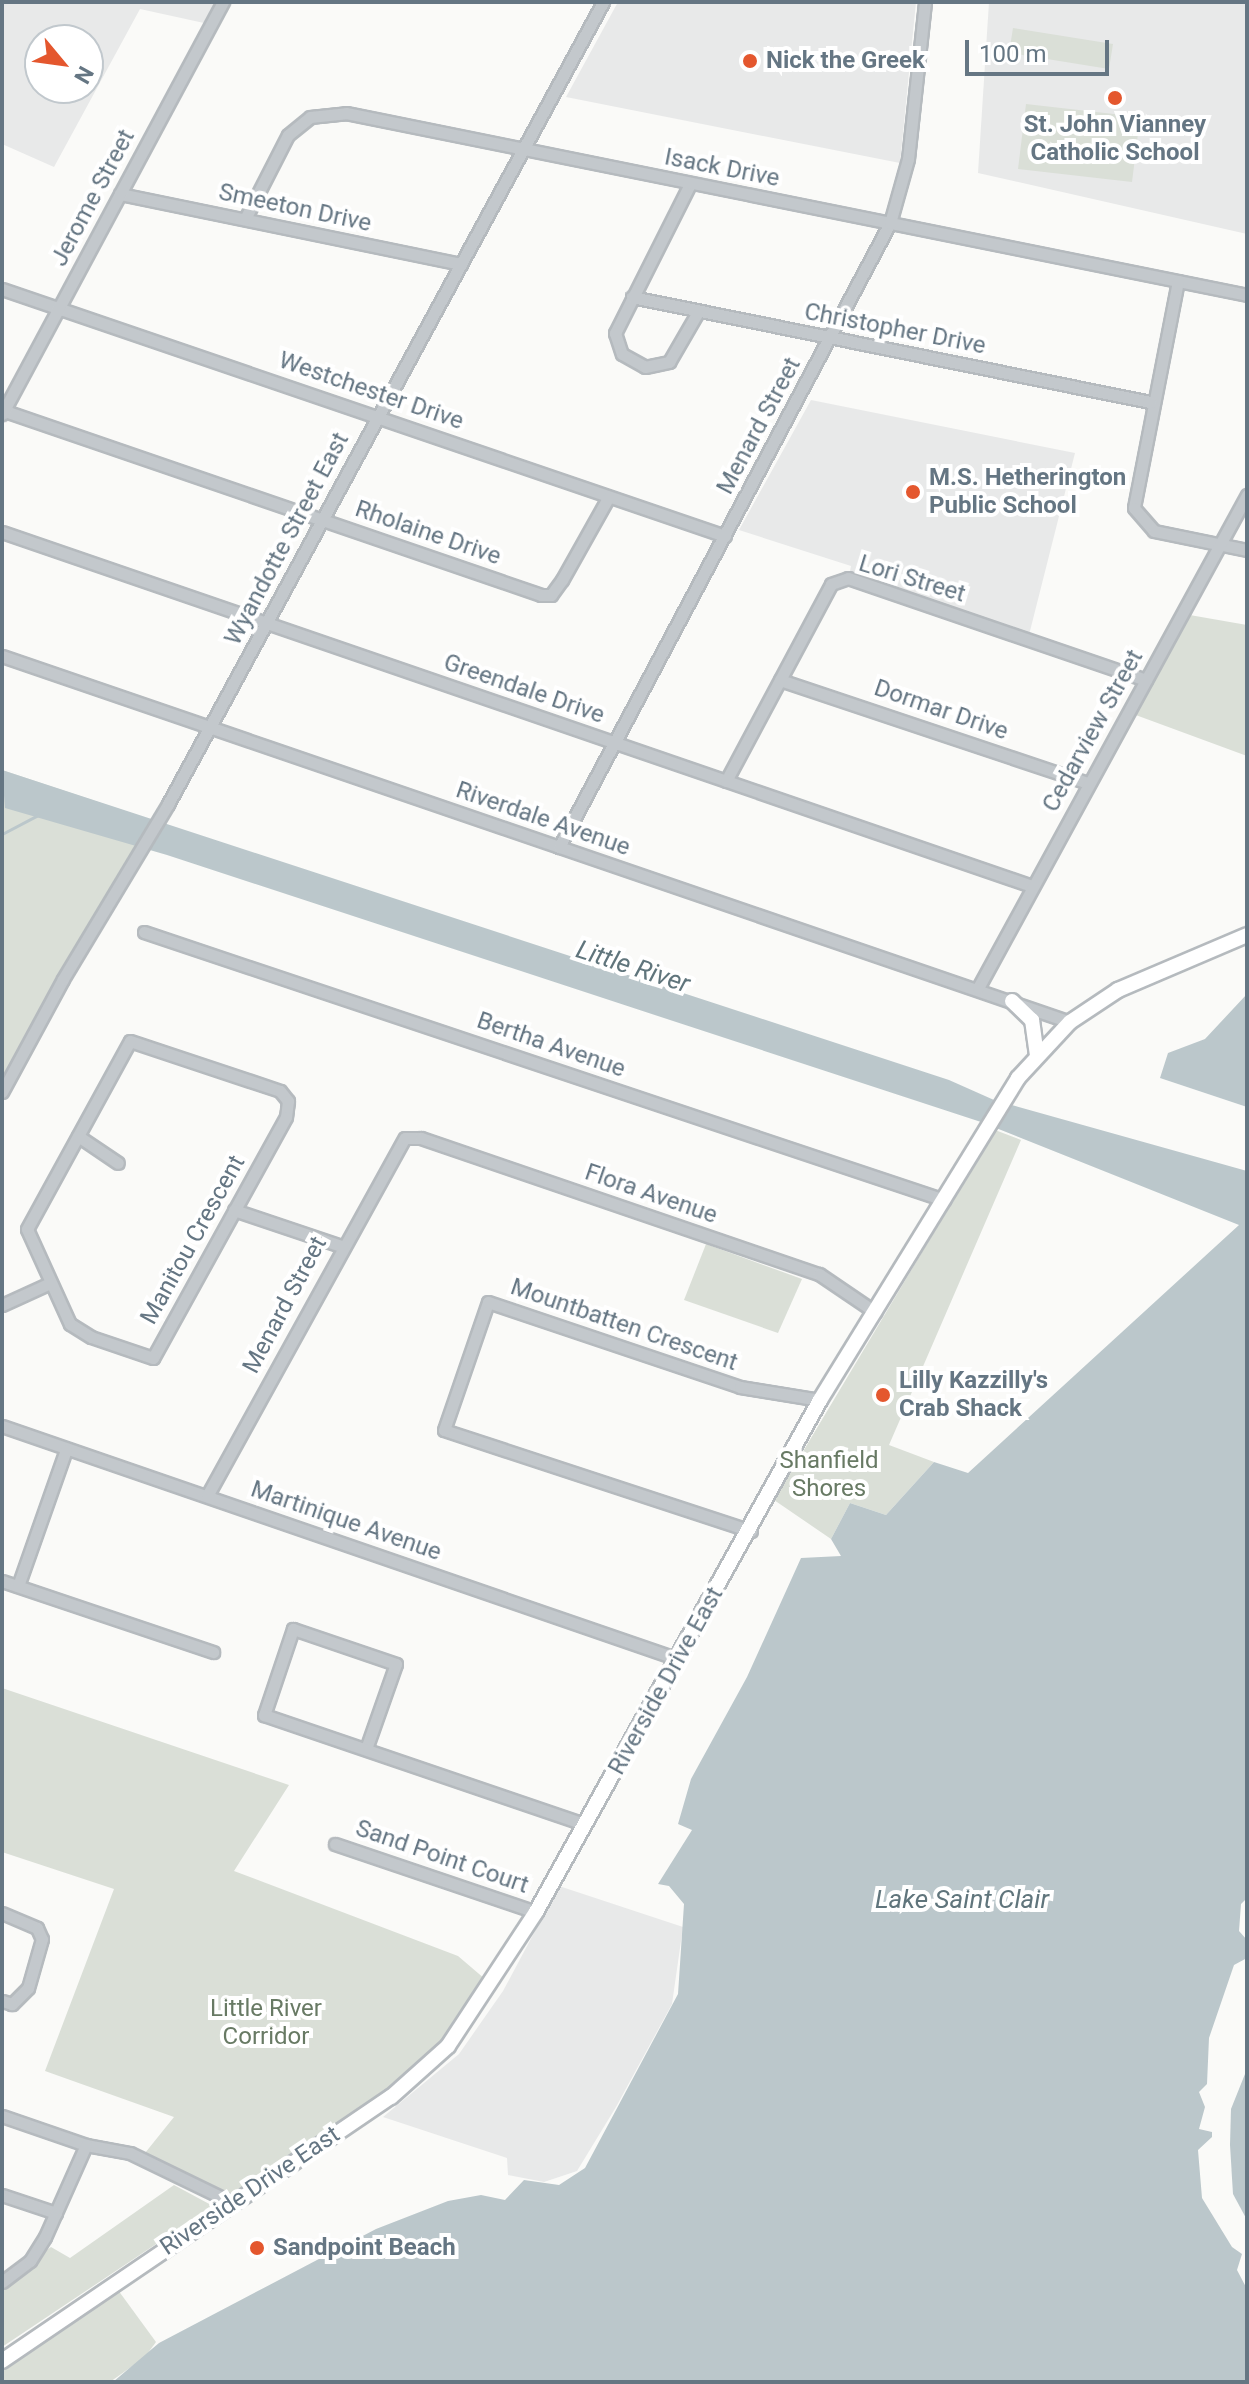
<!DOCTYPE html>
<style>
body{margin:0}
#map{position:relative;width:1249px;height:2384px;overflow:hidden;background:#fafaf8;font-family:Roboto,sans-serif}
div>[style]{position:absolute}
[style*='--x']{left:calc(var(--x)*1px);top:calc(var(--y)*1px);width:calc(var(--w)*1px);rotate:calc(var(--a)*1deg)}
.built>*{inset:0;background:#e8e9e9}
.green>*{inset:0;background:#dadfd7}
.water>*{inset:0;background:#bbc7cb}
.stream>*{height:3px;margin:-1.5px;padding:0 1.5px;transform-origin:1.5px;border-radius:1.5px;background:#bbc7cb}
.roads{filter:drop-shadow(2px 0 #b5babe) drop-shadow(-2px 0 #b5babe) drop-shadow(0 2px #b5babe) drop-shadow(0 -2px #b5babe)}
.minor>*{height:11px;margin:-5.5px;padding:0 5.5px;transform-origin:5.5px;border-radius:5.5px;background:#c3c8cc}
.major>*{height:14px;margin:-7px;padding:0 7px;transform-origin:7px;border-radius:7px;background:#fff}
.dots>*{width:22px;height:22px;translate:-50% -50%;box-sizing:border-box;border:4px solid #fff;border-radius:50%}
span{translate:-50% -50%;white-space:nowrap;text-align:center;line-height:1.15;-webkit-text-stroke:8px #fff;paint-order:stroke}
.poi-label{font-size:24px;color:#657683;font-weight:700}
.left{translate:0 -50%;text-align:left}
.street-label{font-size:24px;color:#657683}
.park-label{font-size:24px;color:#687a64}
.water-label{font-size:26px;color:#60757c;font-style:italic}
.frame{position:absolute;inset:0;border:4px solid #657683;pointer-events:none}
.north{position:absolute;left:24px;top:24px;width:80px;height:80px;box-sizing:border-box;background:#fff;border:2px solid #c1c8cd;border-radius:50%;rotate:119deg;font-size:22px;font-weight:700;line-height:32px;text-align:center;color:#657683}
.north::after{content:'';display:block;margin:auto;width:28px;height:36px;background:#e4572e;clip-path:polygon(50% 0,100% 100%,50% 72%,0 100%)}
.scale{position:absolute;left:965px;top:40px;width:144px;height:36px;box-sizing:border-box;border:4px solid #657683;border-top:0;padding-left:10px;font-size:24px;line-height:28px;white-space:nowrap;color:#657683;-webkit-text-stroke:6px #fff;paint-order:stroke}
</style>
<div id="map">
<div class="built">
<i style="clip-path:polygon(evenodd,2px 2px,215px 2px,204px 23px,140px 9px,54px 167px,2px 144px,2px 2px,40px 40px,88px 40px,88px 88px,40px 88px,40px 40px)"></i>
<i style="clip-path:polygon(618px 2px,916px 2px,900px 163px,566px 97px)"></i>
<i style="clip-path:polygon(989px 2px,1247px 2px,1247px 234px,978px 173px)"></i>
<i style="clip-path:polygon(811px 400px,1075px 453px,1029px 635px,849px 576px,851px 566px,739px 530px)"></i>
<i style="clip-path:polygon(559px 1886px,683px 1927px,672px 2004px,616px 2107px,577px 2171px,544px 2182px,508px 2175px,507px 2158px,383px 2117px,459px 2054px,503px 1991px)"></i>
</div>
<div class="green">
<i style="clip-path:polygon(1013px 28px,1113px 44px,1109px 69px,1009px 53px)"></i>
<i style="clip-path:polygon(1026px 104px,1140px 117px,1132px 182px,1018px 169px)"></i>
<i style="clip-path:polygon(1184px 614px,1247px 625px,1247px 756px,1133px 714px)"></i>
<i style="clip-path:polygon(2px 770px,158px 822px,2px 1092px)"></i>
<i style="clip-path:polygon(995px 1130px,1021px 1140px,889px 1445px,934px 1462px,886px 1515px,850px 1503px,831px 1539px,774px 1500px)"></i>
<i style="clip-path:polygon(706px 1244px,802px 1279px,778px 1333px,684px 1300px)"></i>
<i style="clip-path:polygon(2px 1688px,289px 1785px,234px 1871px,458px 1956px,492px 1985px,431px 2064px,230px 2203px,141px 2158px,174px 2117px,45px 2071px,114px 1889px,2px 1852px)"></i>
<i style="clip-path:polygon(174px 2185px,213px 2206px,2px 2347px,2px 2282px,51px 2247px,70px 2258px)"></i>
<i style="clip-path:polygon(118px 2290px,156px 2342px,145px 2357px,110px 2382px,2px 2382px,2px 2369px)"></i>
</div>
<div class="water">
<i style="clip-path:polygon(2px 770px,949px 1080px,994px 1100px,1247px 1171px,1247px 1898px,1241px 1904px,1239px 1931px,1247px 1940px,1247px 1958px,1234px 1965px,1209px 2038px,1207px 2084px,1199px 2092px,1205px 2107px,1199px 2129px,1212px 2132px,1212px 2137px,1198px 2150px,1202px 2198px,1232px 2247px,1242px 2254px,1237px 2270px,1247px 2289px,1247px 2382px,113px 2382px,159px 2343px,376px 2229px,448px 2201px,481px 2195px,505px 2200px,524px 2180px,559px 2185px,585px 2168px,678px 1994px,684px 1904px,669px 1886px,658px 1884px,692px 1830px,678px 1824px,691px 1779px,747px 1677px,801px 1558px,841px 1556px,831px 1539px,850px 1503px,886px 1515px,934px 1462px,968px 1473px,1239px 1225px,981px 1122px,167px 855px,5px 808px)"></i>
<i style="clip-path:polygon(1247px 994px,1247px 1107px,1160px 1078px,1168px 1053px,1205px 1039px)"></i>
<i style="clip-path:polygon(1247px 2069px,1247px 2220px,1233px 2194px,1230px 2145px,1231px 2109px)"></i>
</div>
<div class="stream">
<i style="--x:2;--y:834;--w:41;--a:-27.8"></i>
</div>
<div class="roads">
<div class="minor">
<i style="--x:690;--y:184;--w:167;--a:116.7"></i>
<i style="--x:615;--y:333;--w:22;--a:72"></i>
<i style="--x:622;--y:354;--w:26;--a:29"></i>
<i style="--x:645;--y:367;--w:25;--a:-12"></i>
<i style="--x:669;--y:362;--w:58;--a:-59.9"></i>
<i style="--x:120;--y:194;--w:348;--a:11.6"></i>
<i style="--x:245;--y:219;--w:94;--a:-62.9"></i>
<i style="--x:288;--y:135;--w:28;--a:-39"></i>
<i style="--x:310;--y:117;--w:36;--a:-6"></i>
<i style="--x:346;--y:113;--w:919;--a:11.42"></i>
<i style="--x:1178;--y:281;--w:231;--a:101"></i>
<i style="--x:1134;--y:508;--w:30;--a:49"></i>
<i style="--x:1154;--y:531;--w:95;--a:11.5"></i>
<i style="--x:2;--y:289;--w:764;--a:18.86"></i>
<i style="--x:632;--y:297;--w:529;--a:11.46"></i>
<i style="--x:2;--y:410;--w:570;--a:18.94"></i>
<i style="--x:541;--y:595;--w:10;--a:0"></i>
<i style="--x:551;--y:595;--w:19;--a:-54"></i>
<i style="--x:562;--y:580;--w:94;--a:-60.7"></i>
<i style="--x:2;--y:414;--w:468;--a:-61.8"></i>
<i style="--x:2;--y:532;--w:1089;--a:18.97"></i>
<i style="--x:2;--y:656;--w:1129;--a:18.92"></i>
<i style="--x:780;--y:680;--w:325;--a:18.5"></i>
<i style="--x:726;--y:781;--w:223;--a:-61.9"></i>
<i style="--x:831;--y:584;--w:18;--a:-19"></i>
<i style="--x:848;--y:578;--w:315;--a:18.9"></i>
<i style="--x:559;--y:847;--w:706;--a:-62.06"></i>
<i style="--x:890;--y:223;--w:66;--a:-74.3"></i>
<i style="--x:908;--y:159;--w:158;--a:-83.8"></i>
<i style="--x:144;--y:932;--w:844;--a:18.52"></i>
<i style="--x:978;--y:988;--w:562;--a:-61.38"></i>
<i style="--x:130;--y:1041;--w:158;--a:18.4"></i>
<i style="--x:280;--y:1091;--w:13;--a:51"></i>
<i style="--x:288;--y:1101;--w:16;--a:97"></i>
<i style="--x:286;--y:1117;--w:275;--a:118.9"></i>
<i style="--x:153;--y:1358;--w:65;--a:-161.3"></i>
<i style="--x:91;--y:1337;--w:25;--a:-148"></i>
<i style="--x:70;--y:1324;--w:104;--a:-114.4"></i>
<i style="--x:27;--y:1229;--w:214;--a:-61.3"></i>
<i style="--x:2;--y:1092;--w:128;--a:-61.6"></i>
<i style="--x:63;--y:979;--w:204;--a:-59"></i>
<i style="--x:168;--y:804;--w:912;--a:-61.52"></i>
<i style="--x:78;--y:1136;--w:48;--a:34"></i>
<i style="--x:234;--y:1210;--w:113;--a:18.6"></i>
<i style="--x:2;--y:1305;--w:53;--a:-24.6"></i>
<i style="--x:2;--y:1426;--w:712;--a:19.02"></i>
<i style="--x:207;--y:1496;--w:409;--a:-61.1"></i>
<i style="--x:405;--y:1138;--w:16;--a:0"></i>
<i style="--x:421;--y:1138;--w:421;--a:18.9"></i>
<i style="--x:819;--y:1274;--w:68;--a:34.2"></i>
<i style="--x:751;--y:1531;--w:323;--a:-161.8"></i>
<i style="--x:444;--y:1430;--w:135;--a:-71"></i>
<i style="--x:488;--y:1302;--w:266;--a:18.6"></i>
<i style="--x:740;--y:1387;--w:81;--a:9.2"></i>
<i style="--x:2;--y:1581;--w:223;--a:18.6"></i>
<i style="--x:18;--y:1586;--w:144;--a:-70.6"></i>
<i style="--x:366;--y:1749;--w:90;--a:-70.6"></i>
<i style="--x:396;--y:1664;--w:109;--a:-161.2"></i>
<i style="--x:293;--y:1629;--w:91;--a:108.6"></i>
<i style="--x:264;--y:1715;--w:338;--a:18.8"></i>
<i style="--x:335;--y:1844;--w:212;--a:18.7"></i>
<i style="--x:2;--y:1913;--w:38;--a:23"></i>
<i style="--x:37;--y:1928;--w:12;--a:66"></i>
<i style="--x:42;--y:1939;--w:51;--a:105.9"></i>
<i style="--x:28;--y:1988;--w:23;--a:135"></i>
<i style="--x:12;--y:2004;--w:10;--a:-163"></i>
<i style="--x:2;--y:2116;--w:89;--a:19"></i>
<i style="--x:86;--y:2145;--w:45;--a:10.3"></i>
<i style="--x:130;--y:2153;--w:112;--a:25.9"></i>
<i style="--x:2;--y:2195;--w:57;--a:18.4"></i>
<i style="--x:2;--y:2282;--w:35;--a:-37"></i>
<i style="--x:30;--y:2261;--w:28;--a:-58"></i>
<i style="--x:45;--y:2237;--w:101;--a:-66"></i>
</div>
<div class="major">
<i style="--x:1012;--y:1001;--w:28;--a:44"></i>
<i style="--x:1032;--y:1020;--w:36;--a:82"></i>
<i style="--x:2;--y:2361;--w:470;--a:-34.2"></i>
<i style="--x:391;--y:2097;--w:76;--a:-41.8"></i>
<i style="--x:448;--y:2046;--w:160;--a:-56.7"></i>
<i style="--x:536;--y:1912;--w:585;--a:-60.98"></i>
<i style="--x:820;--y:1400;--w:378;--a:-58.4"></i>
<i style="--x:1018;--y:1078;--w:76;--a:-47.1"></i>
<i style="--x:1070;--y:1022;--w:58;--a:-33.7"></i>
<i style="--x:1118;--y:990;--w:140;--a:-23.1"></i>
</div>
</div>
<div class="dots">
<i style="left:750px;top:61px;background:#e4572e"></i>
<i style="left:1115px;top:98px;background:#e4572e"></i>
<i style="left:913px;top:492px;background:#e4572e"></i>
<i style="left:883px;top:1395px;background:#e4572e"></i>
<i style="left:257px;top:2248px;background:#e4572e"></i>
</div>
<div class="poi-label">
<span class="left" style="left:766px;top:61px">Nick the Greek</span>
<span style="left:1115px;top:139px">St. John Vianney<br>Catholic School</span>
<span class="left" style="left:929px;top:492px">M.S. Hetherington<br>Public School</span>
<span class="left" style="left:899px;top:1395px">Lilly Kazzilly's<br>Crab Shack</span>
<span class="left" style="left:273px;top:2248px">Sandpoint Beach</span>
</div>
<div class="street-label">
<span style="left:722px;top:168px;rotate:11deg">Isack Drive</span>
<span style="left:93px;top:198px;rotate:-62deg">Jerome Street</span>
<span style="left:295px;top:208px;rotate:12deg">Smeeton Drive</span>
<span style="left:895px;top:329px;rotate:11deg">Christopher Drive</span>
<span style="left:371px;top:391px;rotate:19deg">Westchester Drive</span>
<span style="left:759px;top:426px;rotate:-62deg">Menard Street</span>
<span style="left:428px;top:533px;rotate:19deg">Rholaine Drive</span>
<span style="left:287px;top:539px;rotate:-62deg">Wyandotte Street East</span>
<span style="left:912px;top:579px;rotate:17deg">Lori Street</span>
<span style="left:524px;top:689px;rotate:19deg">Greendale Drive</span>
<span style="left:941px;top:710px;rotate:19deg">Dormar Drive</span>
<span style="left:1093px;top:731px;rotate:-61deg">Cedarview Street</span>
<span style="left:543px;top:819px;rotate:19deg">Riverdale Avenue</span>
<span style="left:551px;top:1045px;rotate:19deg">Bertha Avenue</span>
<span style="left:651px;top:1194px;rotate:19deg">Flora Avenue</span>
<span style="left:193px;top:1240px;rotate:-61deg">Manitou Crescent</span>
<span style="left:285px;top:1305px;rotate:-62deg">Menard Street</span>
<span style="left:624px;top:1325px;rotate:19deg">Mountbatten Crescent</span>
<span style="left:346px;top:1521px;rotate:19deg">Martinique Avenue</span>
<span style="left:666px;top:1681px;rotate:-61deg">Riverside Drive East</span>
<span style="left:442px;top:1857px;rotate:19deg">Sand Point Court</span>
<span style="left:250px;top:2191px;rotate:-34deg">Riverside Drive East</span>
</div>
<div class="park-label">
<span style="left:829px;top:1475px">Shanfield<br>Shores</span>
<span style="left:266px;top:2023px">Little River<br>Corridor</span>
</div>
<div class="water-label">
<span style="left:633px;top:967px;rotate:18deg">Little River</span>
<span style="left:962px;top:1900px">Lake Saint Clair</span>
</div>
<div class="frame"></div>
<div class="north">N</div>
<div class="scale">100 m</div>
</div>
